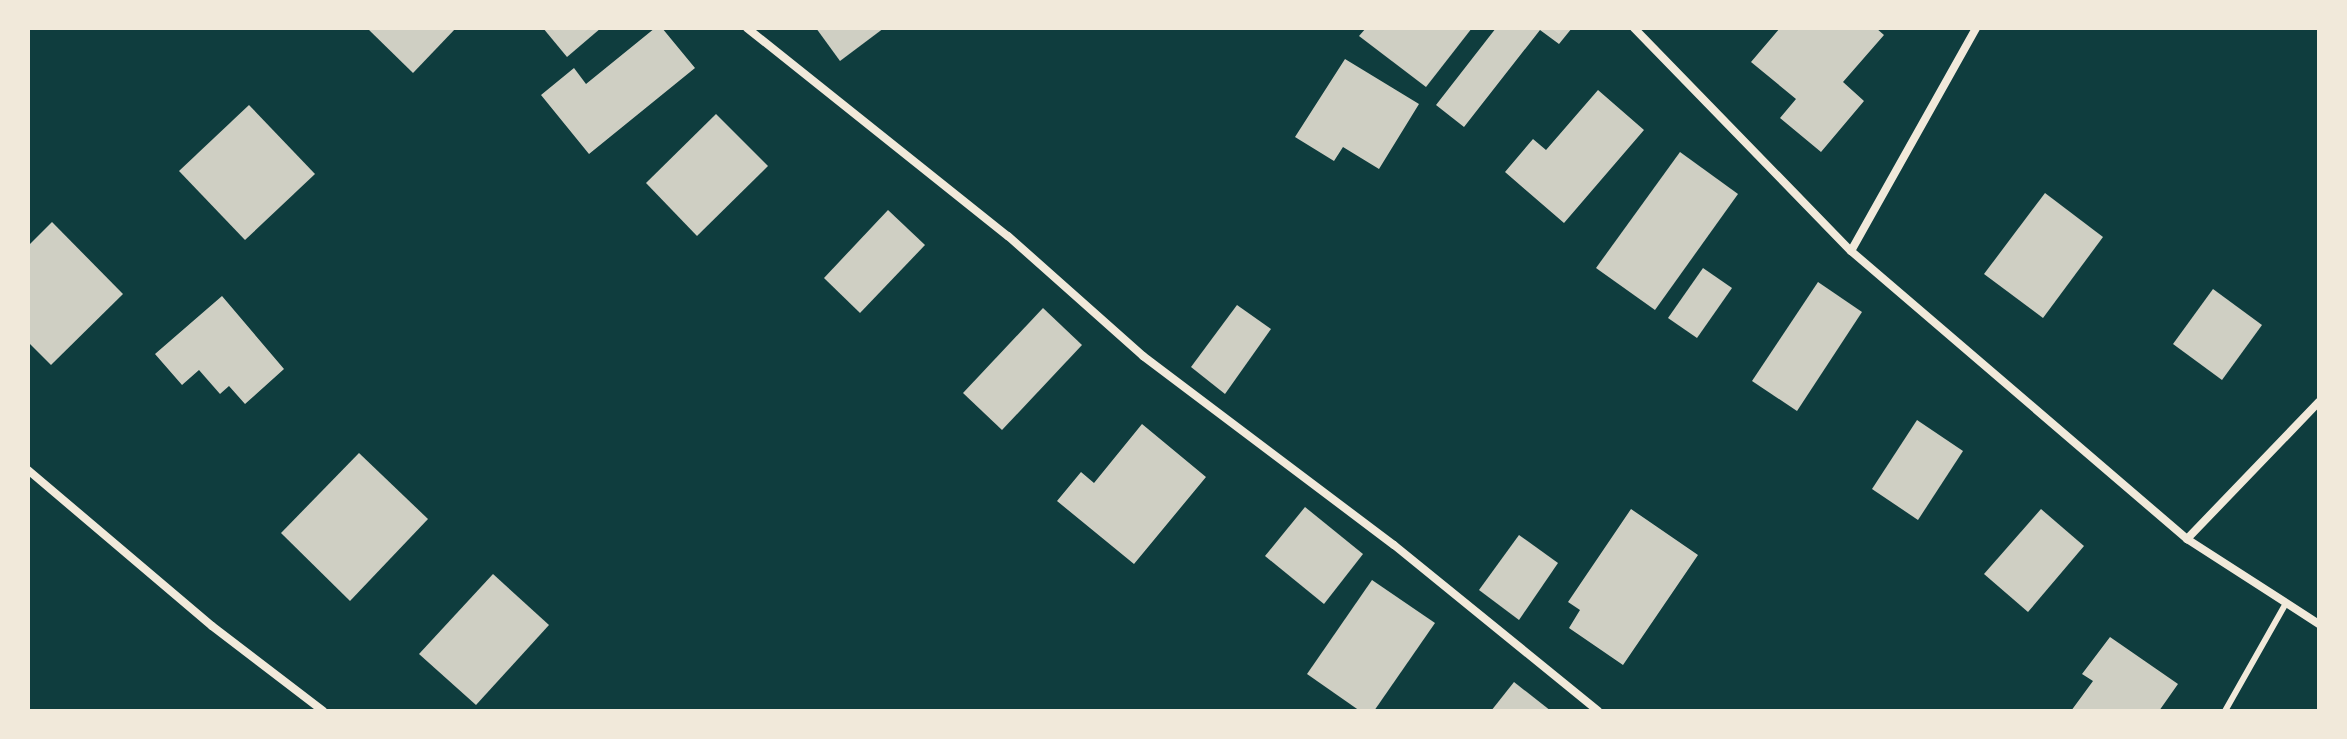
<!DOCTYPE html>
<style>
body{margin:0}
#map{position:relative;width:2347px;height:739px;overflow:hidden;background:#0f3d3e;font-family:"Noto Serif",serif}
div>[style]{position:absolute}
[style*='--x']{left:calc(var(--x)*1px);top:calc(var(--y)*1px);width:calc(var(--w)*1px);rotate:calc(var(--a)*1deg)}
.building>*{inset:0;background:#cfcfc3}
.service>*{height:6px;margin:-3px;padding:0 3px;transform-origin:3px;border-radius:3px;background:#f1e9da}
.minor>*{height:8px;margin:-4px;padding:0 4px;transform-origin:4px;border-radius:4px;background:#f1e9da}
span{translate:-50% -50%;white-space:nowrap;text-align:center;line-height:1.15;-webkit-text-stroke:8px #f1e9da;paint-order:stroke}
.frame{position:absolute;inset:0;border:30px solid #f1e9da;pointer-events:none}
</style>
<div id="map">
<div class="building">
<i style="clip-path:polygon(367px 28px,456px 28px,413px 73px)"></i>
<i style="clip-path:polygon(543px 28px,601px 28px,567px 57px)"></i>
<i style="clip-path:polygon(655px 28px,662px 28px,695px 68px,589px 154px,541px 95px,574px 68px,586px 84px)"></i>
<i style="clip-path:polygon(816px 28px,884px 28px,840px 61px)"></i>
<i style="clip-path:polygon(1366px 28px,1472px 28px,1426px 87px,1359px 36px)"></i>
<i style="clip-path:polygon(1496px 28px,1572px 28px,1559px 44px,1540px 30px,1464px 127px,1436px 105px)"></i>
<i style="clip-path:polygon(1780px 28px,1876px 28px,1884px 35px,1843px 82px,1864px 101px,1821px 152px,1780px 118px,1796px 99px,1751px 62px)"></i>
<i style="clip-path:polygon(1345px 59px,1419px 104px,1379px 169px,1343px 147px,1334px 161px,1295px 137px)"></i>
<i style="clip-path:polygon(1598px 90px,1644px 130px,1564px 223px,1505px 172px,1533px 139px,1546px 150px)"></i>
<i style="clip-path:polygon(249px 105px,315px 174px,245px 240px,179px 171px)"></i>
<i style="clip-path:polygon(716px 114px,768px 166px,697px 236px,646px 183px)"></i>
<i style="clip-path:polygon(1680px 152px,1738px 194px,1655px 310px,1596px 268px)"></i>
<i style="clip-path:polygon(2045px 193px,2103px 237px,2043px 318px,1984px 274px)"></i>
<i style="clip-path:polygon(888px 210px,925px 245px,860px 313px,824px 278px)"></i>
<i style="clip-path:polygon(52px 222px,123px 294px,51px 365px,28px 342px,28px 246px)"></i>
<i style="clip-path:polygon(1703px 268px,1732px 288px,1697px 338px,1668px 318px)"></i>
<i style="clip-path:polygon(1818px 282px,1862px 312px,1797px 411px,1752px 381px)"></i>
<i style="clip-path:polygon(2213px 289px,2262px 325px,2222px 380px,2173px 344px)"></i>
<i style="clip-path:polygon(222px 296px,284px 369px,245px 404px,229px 386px,220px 394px,199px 370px,182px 385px,155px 354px)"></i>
<i style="clip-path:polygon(1237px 305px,1271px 329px,1225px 394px,1191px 367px)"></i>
<i style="clip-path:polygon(1043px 308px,1082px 345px,1002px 430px,963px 393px)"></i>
<i style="clip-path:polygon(1917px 420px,1963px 451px,1918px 520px,1872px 489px)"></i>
<i style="clip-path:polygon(1142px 424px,1206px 477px,1134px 564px,1057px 501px,1081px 472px,1094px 483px)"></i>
<i style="clip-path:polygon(359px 453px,428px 519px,350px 601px,281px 533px)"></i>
<i style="clip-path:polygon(1305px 507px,1363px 554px,1324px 604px,1265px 556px)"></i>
<i style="clip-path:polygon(1631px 509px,1698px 555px,1623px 665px,1569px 628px,1580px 610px,1568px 602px)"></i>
<i style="clip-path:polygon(2041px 509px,2084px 546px,2028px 612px,1984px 574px)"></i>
<i style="clip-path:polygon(1519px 535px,1558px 563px,1519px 620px,1479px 590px)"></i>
<i style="clip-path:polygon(493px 574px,549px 625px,476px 705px,419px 654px)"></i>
<i style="clip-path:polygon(1372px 580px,1435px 623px,1374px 711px,1360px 711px,1307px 674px)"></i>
<i style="clip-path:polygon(2110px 637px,2178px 684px,2159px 711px,2071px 711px,2093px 681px,2082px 674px)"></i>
<i style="clip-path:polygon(1514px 682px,1551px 711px,1491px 711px)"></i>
</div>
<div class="service">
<i style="--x:2225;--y:711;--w:122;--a:-60.5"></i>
</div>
<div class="minor">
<i style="--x:747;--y:28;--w:334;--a:38.6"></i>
<i style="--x:1008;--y:236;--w:181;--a:41.6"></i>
<i style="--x:1143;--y:356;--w:314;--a:37"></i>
<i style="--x:1394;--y:545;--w:263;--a:39.1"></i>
<i style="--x:1634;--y:28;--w:311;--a:45.8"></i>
<i style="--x:1851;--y:251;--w:443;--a:40.6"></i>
<i style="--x:2187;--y:539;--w:157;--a:32.8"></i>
<i style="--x:1851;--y:251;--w:256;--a:-60.7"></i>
<i style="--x:28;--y:470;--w:241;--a:40.3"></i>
<i style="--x:212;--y:626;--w:140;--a:37.4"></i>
<i style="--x:2187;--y:539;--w:190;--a:-46.1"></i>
</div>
<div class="frame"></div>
</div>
